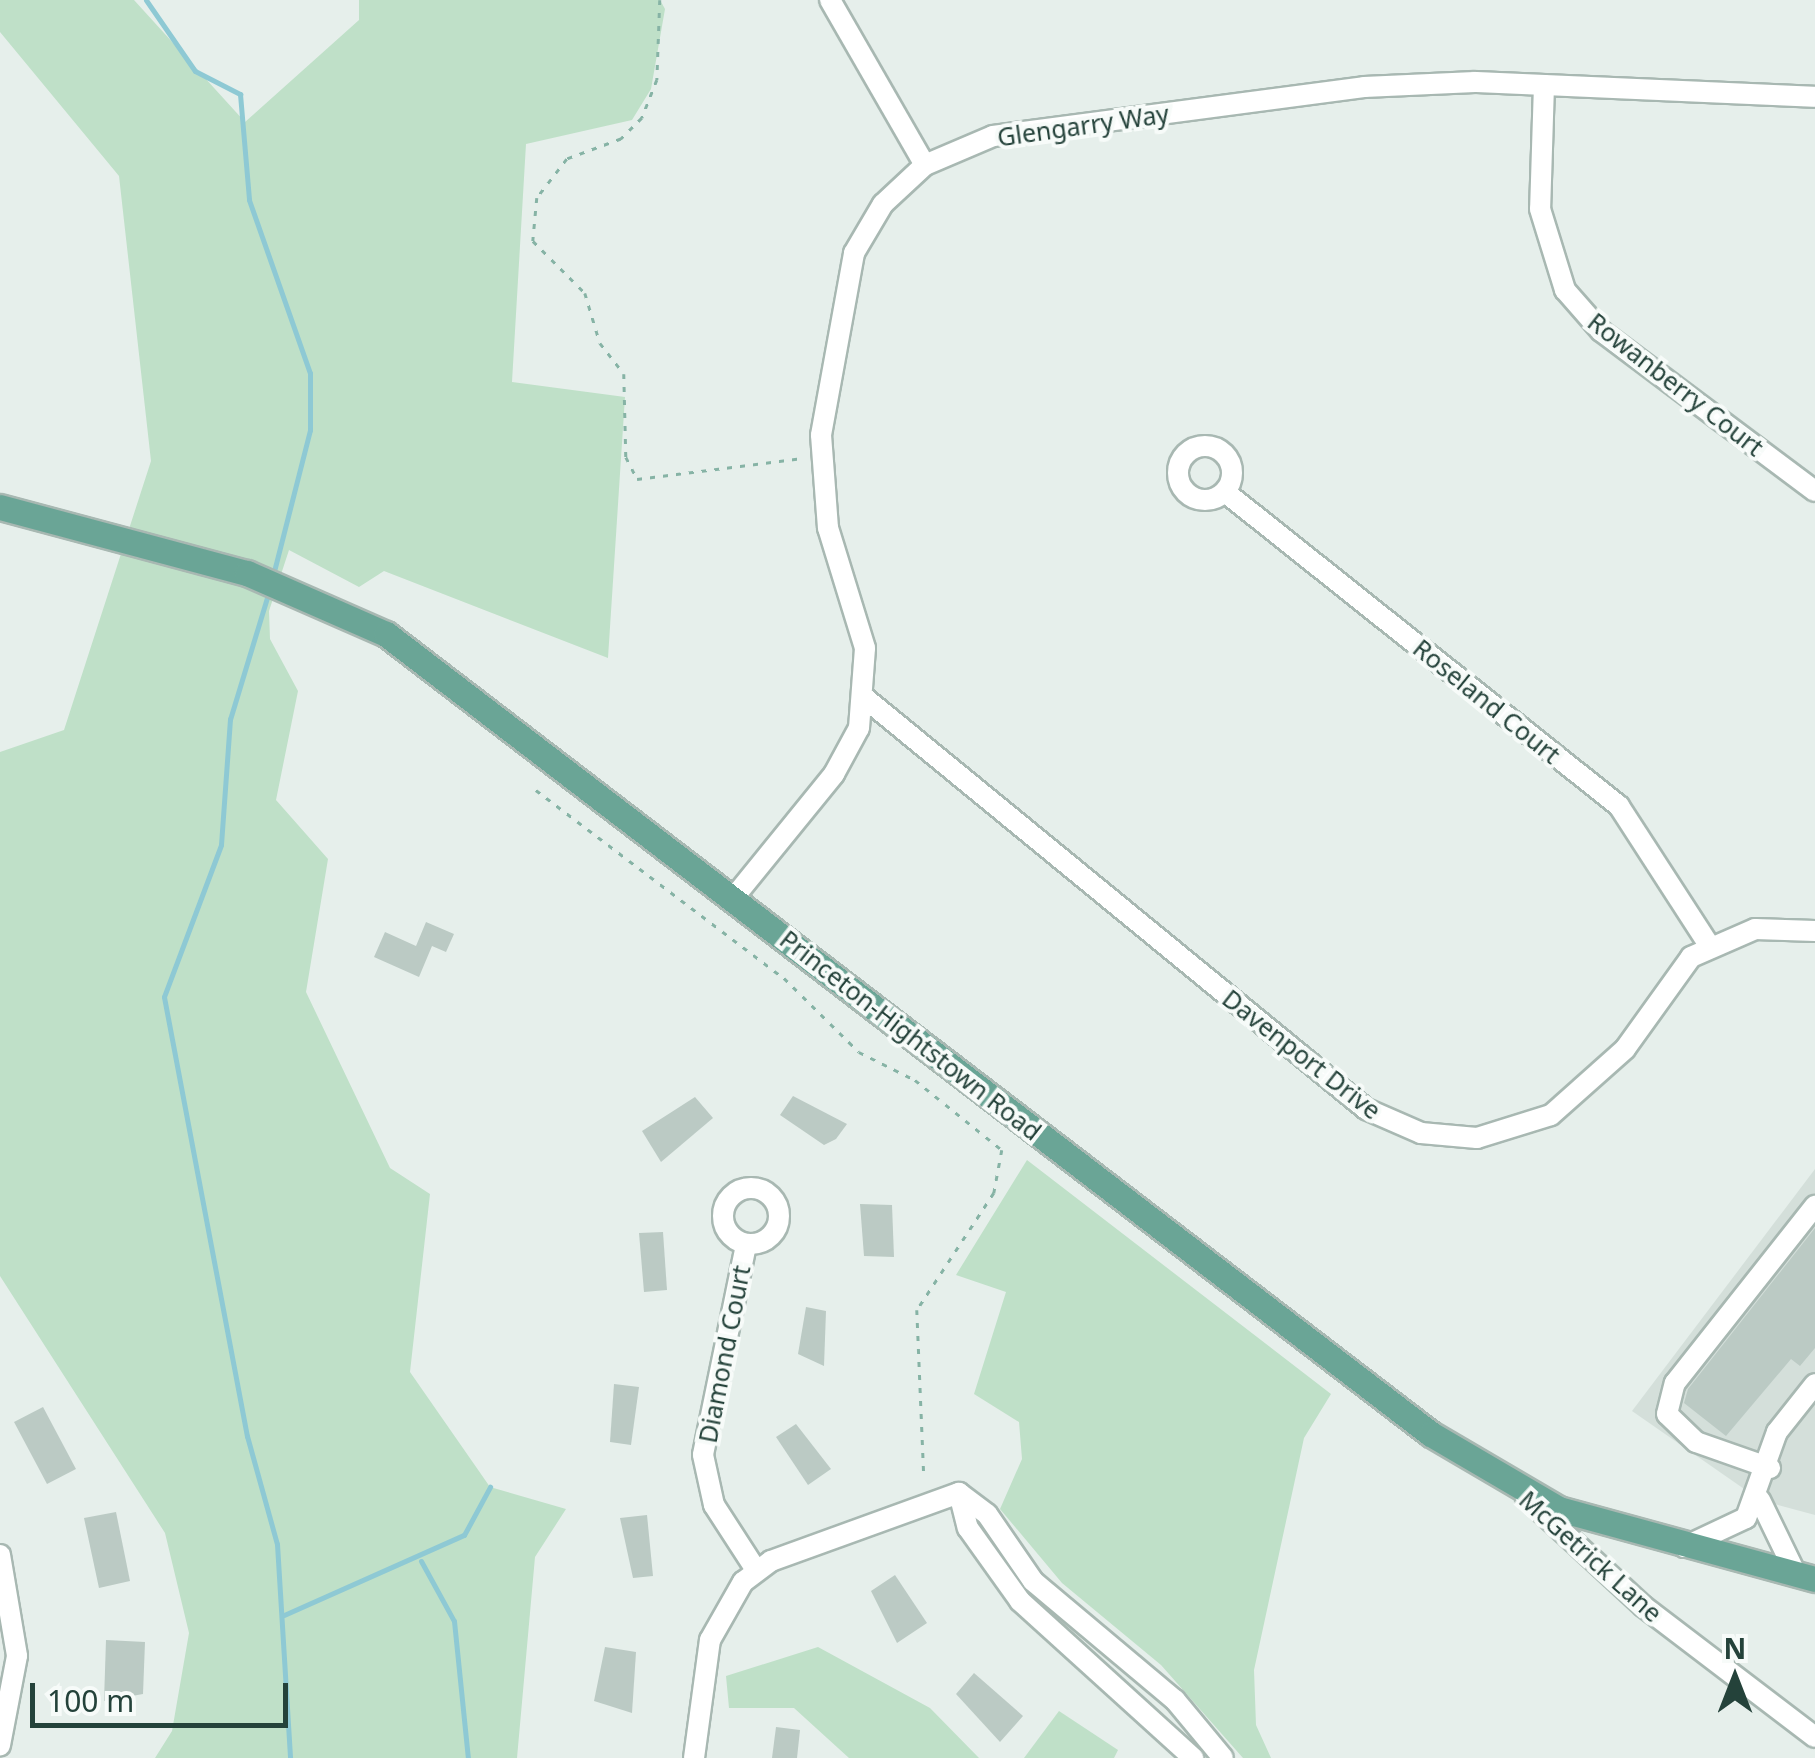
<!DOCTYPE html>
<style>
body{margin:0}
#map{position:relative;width:1815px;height:1758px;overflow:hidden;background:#e6efeb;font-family:"Noto Sans",sans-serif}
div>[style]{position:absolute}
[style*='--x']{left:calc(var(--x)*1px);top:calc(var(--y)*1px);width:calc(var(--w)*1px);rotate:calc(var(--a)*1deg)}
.built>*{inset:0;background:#d4dfda}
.green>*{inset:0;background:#bfe0c8}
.stream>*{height:5px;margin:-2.5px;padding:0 2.5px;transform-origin:2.5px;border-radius:2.5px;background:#8ec9d4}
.building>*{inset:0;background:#bbcac4}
.path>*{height:2.5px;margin-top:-1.25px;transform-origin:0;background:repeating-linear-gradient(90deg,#86b3a5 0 5px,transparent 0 13px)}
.roads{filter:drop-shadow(2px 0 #a8b8b2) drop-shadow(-2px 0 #a8b8b2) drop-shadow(0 2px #a8b8b2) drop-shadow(0 -2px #a8b8b2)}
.minor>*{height:20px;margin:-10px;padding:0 10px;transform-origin:10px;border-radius:10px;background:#fff}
.minor>.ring{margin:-10px;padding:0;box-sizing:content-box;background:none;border:20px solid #fff;border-radius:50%}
.major>*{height:25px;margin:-12.5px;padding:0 12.5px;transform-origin:12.5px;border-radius:12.5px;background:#6aa596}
span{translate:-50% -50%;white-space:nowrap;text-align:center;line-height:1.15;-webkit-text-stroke:8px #f7fbf9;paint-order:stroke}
.street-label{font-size:25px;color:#24423a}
.north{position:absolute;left:1685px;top:1628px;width:100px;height:100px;-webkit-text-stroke:8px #f7fbf9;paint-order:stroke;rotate:0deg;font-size:28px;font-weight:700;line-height:40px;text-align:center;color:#24423a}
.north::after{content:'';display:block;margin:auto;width:35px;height:45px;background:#24423a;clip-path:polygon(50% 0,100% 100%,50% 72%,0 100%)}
.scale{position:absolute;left:30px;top:1683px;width:258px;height:45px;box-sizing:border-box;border:5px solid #24423a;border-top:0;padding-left:12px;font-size:30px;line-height:35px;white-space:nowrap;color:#24423a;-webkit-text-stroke:8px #f7fbf9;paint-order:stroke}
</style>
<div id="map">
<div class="built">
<i style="clip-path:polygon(1815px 1169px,1815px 1515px,1760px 1500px,1632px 1411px)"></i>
</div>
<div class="green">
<i style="clip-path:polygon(0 0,134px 0,245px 122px,359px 20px,359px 0,660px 0,665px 9px,651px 89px,632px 120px,526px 144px,512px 382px,625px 397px,608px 658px,384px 571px,359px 587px,289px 550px,269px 611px,270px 639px,298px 691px,276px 800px,328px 859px,306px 992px,390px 1168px,430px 1194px,410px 1372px,490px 1487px,566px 1509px,535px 1557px,517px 1758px,155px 1758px,172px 1731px,189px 1633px,165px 1533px,0 1276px,0 752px,64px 730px,151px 461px,119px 176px,0 32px)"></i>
<i style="clip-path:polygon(1027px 1160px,1331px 1394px,1304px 1438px,1254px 1670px,1256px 1725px,1271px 1758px,1243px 1758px,1161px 1665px,1062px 1583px,1000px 1509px,1022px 1459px,1019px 1422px,974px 1394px,1006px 1292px,956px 1275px)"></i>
<i style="clip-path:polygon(818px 1647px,930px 1708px,979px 1758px,849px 1758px,794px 1708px,729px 1708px,726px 1676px)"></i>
<i style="clip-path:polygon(1059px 1711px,1118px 1750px,1114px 1758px,1024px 1758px)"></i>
</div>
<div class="stream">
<i style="--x:146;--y:0;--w:86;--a:55.4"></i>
<i style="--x:195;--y:71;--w:51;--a:27.1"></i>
<i style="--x:240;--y:94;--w:106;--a:85.1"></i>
<i style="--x:249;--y:200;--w:183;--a:70.6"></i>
<i style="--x:310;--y:373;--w:57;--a:90"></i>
<i style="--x:310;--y:430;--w:150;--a:104.3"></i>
<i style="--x:269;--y:591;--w:134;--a:106.9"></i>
<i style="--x:230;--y:719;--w:126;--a:94.1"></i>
<i style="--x:221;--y:845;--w:162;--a:110.6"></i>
<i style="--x:164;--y:997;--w:447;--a:79.3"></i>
<i style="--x:247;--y:1436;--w:112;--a:74.5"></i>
<i style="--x:277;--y:1544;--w:214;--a:86.5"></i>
<i style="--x:421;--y:1561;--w:68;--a:61.2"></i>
<i style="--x:454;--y:1621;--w:138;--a:84.2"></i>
<i style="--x:284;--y:1615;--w:197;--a:-24"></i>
<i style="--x:464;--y:1535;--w:55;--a:-61.6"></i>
</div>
<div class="building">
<i style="clip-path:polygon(426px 922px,454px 934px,446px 952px,432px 946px,419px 977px,374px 957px,385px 932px,416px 946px)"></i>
<i style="clip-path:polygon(793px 1096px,847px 1124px,836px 1139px,824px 1145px,780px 1115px)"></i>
<i style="clip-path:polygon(695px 1097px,713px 1118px,661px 1162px,642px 1131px)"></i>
<i style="clip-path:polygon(860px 1204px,892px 1205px,894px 1257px,864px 1256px)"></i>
<i style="clip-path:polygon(1815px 1228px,1815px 1348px,1800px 1366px,1791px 1359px,1726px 1436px,1684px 1403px,1688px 1389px)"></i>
<i style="clip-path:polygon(663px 1232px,667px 1290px,644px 1292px,639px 1233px)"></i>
<i style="clip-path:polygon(806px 1307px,826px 1311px,824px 1366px,798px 1354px)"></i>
<i style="clip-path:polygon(614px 1384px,639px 1387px,631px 1445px,610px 1442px)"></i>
<i style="clip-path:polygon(43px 1407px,76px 1469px,47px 1484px,14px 1422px)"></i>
<i style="clip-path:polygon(796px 1424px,831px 1469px,808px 1485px,776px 1437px)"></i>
<i style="clip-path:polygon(116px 1512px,130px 1581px,99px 1588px,84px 1518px)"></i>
<i style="clip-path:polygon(647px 1515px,653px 1576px,633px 1578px,620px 1518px)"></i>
<i style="clip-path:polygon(895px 1575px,927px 1623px,897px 1643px,871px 1591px)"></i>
<i style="clip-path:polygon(106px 1640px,145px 1642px,143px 1694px,104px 1701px)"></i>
<i style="clip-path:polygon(605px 1647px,636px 1652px,632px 1713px,594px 1701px)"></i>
<i style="clip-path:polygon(974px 1673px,1023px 1716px,1000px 1742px,956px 1694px)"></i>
<i style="clip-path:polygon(776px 1727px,800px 1730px,797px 1758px,772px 1758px)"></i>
</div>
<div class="path">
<i style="--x:660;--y:0;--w:80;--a:92.1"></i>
<i style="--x:657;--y:80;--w:41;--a:111.5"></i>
<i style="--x:642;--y:118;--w:30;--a:135"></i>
<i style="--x:621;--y:139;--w:58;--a:159.7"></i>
<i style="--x:567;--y:159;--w:49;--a:127.6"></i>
<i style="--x:537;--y:198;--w:43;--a:95.3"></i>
<i style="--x:533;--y:241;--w:74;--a:45"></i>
<i style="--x:585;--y:293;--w:52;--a:73.3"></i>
<i style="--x:600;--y:343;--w:39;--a:52"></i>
<i style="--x:624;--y:374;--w:83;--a:88.6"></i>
<i style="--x:626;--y:457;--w:25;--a:63"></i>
<i style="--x:637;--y:479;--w:167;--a:-7.2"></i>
<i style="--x:536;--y:790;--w:311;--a:37.2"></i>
<i style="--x:784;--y:978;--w:105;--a:44.6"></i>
<i style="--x:859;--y:1052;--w:63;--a:26.6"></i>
<i style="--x:915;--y:1080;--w:112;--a:38.8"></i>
<i style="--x:1002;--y:1150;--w:44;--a:100.5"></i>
<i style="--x:994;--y:1193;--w:140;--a:123.3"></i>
<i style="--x:917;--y:1310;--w:168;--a:87.6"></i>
</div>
<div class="roads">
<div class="minor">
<i style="--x:830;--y:0;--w:190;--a:60.1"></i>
<i style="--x:1544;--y:85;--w:124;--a:91.8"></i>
<i style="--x:1540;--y:209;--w:85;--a:72.8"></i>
<i style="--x:1565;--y:290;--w:55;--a:48.7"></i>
<i style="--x:1601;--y:331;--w:267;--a:36.8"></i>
<i class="ring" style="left:1178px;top:446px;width:34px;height:34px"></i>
<i style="--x:1225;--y:492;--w:504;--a:38.55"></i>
<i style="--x:1619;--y:806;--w:166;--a:57.1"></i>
<i style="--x:866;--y:699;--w:647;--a:39.35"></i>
<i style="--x:1366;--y:1109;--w:60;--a:23.6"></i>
<i style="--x:1421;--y:1133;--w:56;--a:5.1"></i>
<i style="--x:1477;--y:1138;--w:77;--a:-17.3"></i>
<i style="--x:1551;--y:1115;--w:99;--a:-41.7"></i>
<i style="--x:1625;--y:1049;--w:113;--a:-54.3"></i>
<i style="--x:1691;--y:957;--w:70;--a:-23.6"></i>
<i style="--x:1755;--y:929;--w:60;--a:1.9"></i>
<i style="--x:735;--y:896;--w:157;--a:-50.9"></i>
<i style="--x:834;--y:774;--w:52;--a:-61.5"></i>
<i style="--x:859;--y:728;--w:80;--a:-85.7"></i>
<i style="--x:865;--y:648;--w:126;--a:-107.1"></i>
<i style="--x:828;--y:528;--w:93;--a:-94.3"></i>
<i style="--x:821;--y:435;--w:185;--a:-79.7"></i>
<i style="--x:854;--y:253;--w:57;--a:-59.4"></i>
<i style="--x:883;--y:204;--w:57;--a:-42.9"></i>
<i style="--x:925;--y:165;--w:74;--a:-23.1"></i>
<i style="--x:993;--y:136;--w:374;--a:-7.5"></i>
<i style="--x:1364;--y:87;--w:111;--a:-2.6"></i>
<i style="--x:1475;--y:82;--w:340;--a:2.5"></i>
<i class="ring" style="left:723px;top:1188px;width:36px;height:36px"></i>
<i style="--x:746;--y:1245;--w:214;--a:101.6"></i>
<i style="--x:703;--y:1455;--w:51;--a:77.6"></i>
<i style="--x:714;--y:1505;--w:77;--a:57.1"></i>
<i style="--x:1770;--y:1468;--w:78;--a:-160.6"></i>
<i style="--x:1696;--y:1442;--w:40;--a:-136"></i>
<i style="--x:1667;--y:1414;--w:32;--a:-76"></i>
<i style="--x:1675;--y:1383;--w:226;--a:-51.7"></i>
<i style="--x:959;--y:1493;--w:35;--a:37"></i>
<i style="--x:987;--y:1514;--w:81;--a:55.5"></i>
<i style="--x:1033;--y:1581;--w:185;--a:40"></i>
<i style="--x:1175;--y:1700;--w:75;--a:50.4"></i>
<i style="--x:959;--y:1493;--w:36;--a:76"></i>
<i style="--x:968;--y:1528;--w:90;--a:54.5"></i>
<i style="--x:1020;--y:1601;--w:234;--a:42.2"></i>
<i style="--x:1526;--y:1498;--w:159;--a:42.7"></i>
<i style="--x:1643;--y:1606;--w:216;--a:37.3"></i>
<i style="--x:1760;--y:1500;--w:82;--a:64.1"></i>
<i style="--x:1684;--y:1547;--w:68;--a:-25.1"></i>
<i style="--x:1746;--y:1518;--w:91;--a:-70.2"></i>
<i style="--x:1777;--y:1432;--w:61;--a:-51.6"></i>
<i style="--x:0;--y:1555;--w:102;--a:80.4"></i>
<i style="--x:17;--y:1656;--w:91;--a:100.8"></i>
<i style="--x:694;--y:1758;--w:119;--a:-82.3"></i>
<i style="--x:710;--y:1640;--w:67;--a:-60.4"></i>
<i style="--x:743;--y:1582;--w:35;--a:-37"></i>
<i style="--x:771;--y:1561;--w:200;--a:-19.9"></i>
</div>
<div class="major">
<i style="--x:0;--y:507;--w:256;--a:15"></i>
<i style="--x:247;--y:573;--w:152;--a:23.7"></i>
<i style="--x:386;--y:634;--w:1316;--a:37.44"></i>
<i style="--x:1431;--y:1434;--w:148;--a:30.4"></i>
<i style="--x:1559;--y:1509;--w:265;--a:15.3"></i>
</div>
</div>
<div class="street-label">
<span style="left:1083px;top:125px;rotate:-8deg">Glengarry Way</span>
<span style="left:1676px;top:384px;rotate:38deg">Rowanberry Court</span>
<span style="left:1487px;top:701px;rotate:39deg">Roseland Court</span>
<span style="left:911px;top:1035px;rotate:38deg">Princeton-Hightstown Road</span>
<span style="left:1302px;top:1054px;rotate:38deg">Davenport Drive</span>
<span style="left:724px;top:1354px;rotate:-79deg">Diamond Court</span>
<span style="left:1591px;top:1556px;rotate:42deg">McGetrick Lane</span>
</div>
<div class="north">N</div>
<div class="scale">100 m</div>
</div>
